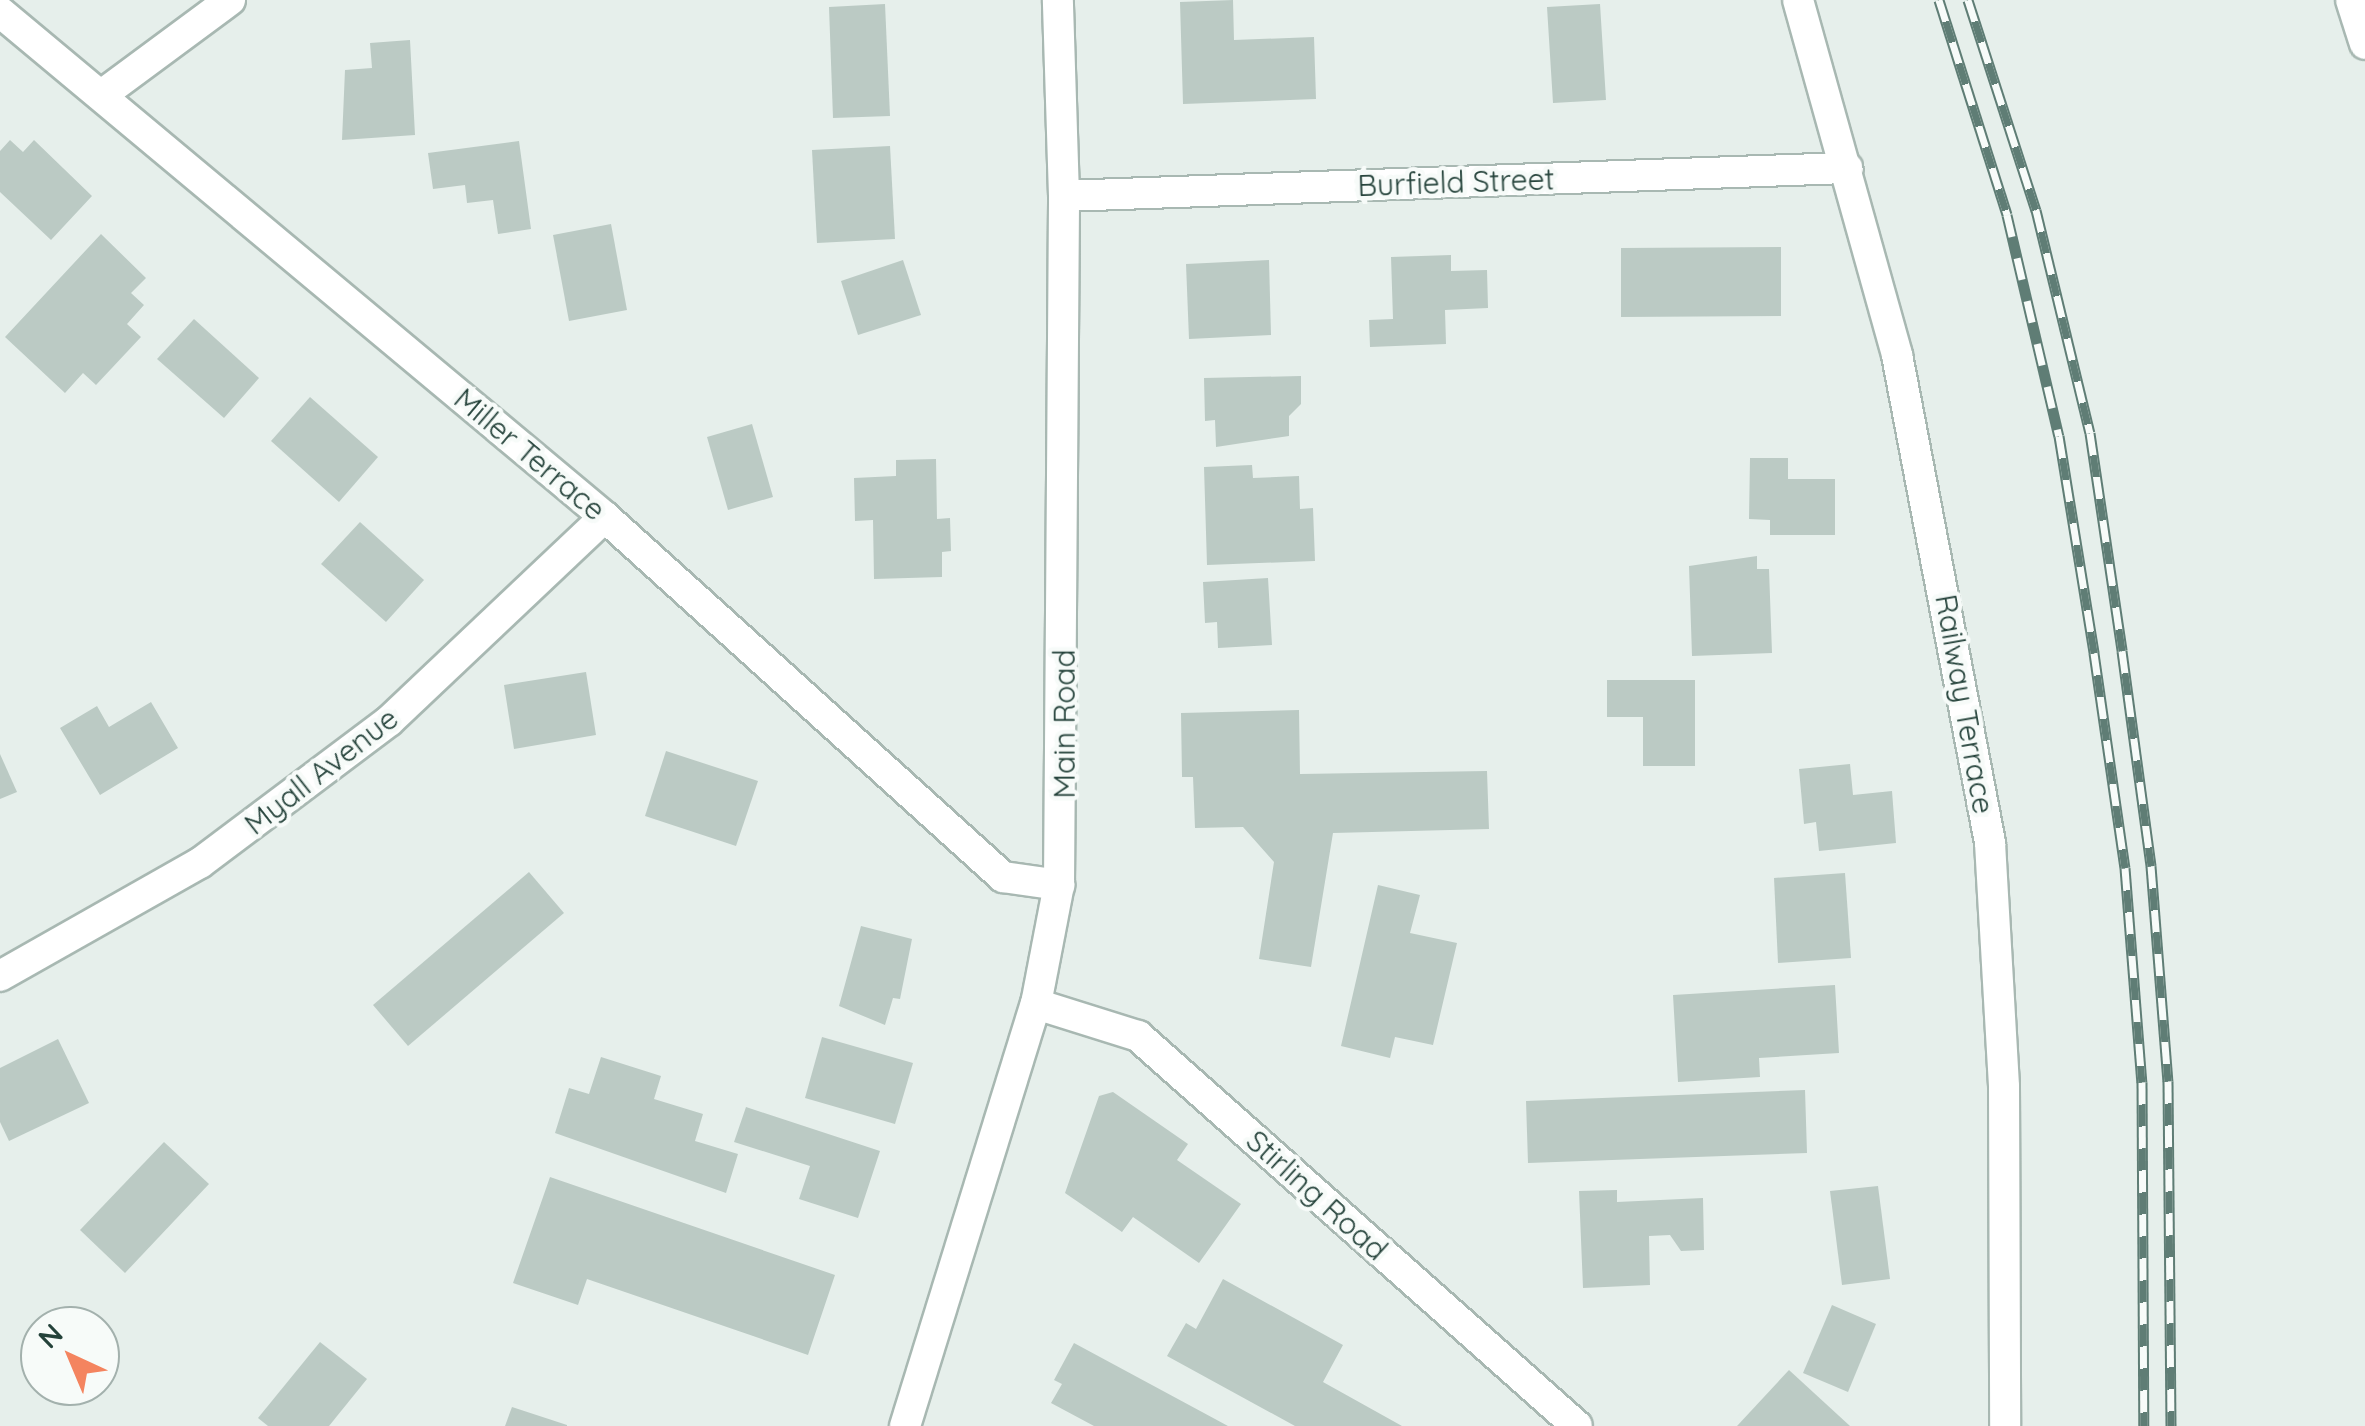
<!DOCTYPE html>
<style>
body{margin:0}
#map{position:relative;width:2365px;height:1426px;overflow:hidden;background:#e6efeb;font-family:Quicksand,sans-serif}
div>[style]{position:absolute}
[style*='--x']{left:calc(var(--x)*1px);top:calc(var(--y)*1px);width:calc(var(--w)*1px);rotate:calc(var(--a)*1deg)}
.building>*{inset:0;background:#bbcac4}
.roads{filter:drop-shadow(2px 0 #a8b8b2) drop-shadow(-2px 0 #a8b8b2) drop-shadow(0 2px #a8b8b2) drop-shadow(0 -2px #a8b8b2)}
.minor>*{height:30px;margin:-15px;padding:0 15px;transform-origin:15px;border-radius:15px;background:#fff}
.secondary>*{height:30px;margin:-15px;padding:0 15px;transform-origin:15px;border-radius:15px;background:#fff}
.rail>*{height:11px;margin-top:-5.5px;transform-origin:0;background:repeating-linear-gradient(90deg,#f7fbf9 0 22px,#5f7d75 0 44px);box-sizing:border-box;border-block:2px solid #5f7d75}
span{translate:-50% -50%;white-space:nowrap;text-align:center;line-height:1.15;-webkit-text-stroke:9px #f7fbf9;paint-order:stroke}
.street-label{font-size:30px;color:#24423a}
.north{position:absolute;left:20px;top:1306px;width:100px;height:100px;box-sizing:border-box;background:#f7fbf9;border:2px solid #a3b1ad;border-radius:50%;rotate:316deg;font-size:28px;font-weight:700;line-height:40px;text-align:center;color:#24423a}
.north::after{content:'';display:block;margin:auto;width:35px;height:45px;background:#f4845f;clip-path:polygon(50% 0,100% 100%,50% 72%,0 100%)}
</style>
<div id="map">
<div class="building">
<i style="clip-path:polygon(1233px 0,1234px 40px,1314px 37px,1316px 99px,1183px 104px,1180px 2px)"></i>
<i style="clip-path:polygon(885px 4px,890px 116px,833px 118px,829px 7px)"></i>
<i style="clip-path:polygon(1600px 4px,1606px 100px,1553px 103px,1547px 7px)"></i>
<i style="clip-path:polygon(410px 40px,415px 135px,342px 140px,345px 70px,372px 68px,370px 43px)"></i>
<i style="clip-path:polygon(10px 140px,23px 152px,34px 140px,92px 196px,51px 240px,0 192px,0 151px)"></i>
<i style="clip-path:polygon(519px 141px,531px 229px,498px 234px,493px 200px,467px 203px,465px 185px,433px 189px,428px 153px)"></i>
<i style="clip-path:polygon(890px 146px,895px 239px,817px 243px,812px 150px)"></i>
<i style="clip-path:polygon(611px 224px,627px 310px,569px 321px,553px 235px)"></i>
<i style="clip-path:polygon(101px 234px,146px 278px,131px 293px,144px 305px,127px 324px,141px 337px,96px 385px,83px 373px,65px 393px,5px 337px)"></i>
<i style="clip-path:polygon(1781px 247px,1781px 316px,1621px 317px,1621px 248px)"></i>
<i style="clip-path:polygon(1451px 255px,1451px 271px,1487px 270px,1488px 308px,1445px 310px,1446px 344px,1370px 347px,1369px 320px,1393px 319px,1391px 257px)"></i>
<i style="clip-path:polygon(903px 260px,921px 315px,858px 335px,841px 281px)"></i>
<i style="clip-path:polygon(1269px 260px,1271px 335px,1189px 339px,1186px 264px)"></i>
<i style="clip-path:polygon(194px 319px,259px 378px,224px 418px,157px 359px)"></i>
<i style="clip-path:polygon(1301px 376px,1301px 404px,1289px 416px,1289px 436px,1216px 447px,1215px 420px,1205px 421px,1204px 378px)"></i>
<i style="clip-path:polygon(310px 397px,378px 457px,339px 502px,271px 441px)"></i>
<i style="clip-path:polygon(752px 424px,773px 497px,728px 510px,707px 437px)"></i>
<i style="clip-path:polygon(1750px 458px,1788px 458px,1788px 479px,1835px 479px,1835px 535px,1770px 535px,1770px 520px,1749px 519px)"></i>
<i style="clip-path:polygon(936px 459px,937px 519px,950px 518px,951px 551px,942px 552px,942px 577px,874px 579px,873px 520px,855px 521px,854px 478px,896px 476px,896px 460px)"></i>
<i style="clip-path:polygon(1252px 465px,1253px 478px,1299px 476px,1300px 509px,1313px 508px,1315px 561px,1207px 565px,1204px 467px)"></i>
<i style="clip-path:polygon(360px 522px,424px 580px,386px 622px,321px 564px)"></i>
<i style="clip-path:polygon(1757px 556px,1757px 569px,1769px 569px,1772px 653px,1692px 656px,1689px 566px)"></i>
<i style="clip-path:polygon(1268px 578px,1272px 645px,1218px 648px,1217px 622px,1205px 623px,1203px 582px)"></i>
<i style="clip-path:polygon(586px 672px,596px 735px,514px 749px,504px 685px)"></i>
<i style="clip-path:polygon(1607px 680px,1695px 680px,1695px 766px,1643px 766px,1643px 717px,1607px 717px)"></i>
<i style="clip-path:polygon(151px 702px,178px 748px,100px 795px,60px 728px,97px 706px,109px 727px)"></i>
<i style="clip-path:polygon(1299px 710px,1300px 774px,1487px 771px,1489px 829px,1333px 833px,1311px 967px,1259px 959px,1274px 862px,1243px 827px,1195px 828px,1193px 777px,1182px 777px,1181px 713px)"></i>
<i style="clip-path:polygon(666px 751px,758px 781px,736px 846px,645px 816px)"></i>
<i style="clip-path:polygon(0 754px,17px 792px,0 799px)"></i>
<i style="clip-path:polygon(1850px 764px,1853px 795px,1892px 791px,1896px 843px,1819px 851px,1816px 822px,1804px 824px,1799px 769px)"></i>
<i style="clip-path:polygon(529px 872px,564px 913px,408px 1046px,373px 1005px)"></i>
<i style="clip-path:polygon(1845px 873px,1851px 958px,1778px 963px,1774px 878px)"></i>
<i style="clip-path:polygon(1378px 885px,1420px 895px,1410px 933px,1457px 943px,1433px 1045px,1395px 1037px,1390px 1058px,1341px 1046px)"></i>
<i style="clip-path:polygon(861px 926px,912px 939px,900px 999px,893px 998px,885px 1025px,839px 1006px)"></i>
<i style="clip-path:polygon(1835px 985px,1839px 1053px,1759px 1058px,1760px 1077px,1678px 1082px,1673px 995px)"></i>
<i style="clip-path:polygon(822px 1037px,913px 1063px,895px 1124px,805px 1098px)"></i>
<i style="clip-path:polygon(58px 1039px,89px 1103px,9px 1141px,0 1122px,0 1068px)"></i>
<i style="clip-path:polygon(601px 1057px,661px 1076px,654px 1099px,703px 1114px,695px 1141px,738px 1154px,726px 1193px,555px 1133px,569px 1088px,589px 1094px)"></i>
<i style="clip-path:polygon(1805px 1090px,1807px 1153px,1528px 1163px,1526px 1101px)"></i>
<i style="clip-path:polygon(1113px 1092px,1188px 1144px,1177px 1160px,1241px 1204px,1199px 1263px,1133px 1217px,1122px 1232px,1065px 1193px,1099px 1096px)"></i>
<i style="clip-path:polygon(746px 1107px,880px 1151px,858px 1218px,799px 1199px,810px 1166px,734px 1142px)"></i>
<i style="clip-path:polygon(164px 1142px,209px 1184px,125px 1273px,80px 1230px)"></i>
<i style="clip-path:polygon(550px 1177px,835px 1275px,808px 1355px,587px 1279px,578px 1305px,513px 1283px)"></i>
<i style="clip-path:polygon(1878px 1186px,1890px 1279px,1842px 1285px,1830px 1191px)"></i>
<i style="clip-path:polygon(1617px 1190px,1617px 1202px,1703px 1198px,1704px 1250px,1681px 1251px,1670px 1235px,1649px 1236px,1650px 1285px,1583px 1288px,1579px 1191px)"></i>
<i style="clip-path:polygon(1223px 1279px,1343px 1345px,1323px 1382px,1402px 1426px,1295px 1426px,1167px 1356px,1186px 1323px,1196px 1329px)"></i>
<i style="clip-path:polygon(1832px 1305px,1876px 1324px,1848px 1392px,1803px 1373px)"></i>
<i style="clip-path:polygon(320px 1342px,367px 1379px,329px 1426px,268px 1426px,258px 1418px)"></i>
<i style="clip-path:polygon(1074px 1343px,1228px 1426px,1094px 1426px,1051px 1403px,1062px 1384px,1054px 1380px)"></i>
<i style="clip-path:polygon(1789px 1370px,1850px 1426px,1737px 1426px)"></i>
<i style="clip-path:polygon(512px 1407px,567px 1425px,567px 1426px,505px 1426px)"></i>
</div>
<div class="roads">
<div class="minor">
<i style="--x:1798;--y:0;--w:369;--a:74.4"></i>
<i style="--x:1897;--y:355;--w:497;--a:79.2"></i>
<i style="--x:1990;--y:843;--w:244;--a:86.7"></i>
<i style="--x:2004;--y:1087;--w:339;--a:89.8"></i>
<i style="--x:2351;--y:0;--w:46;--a:72.3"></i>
<i style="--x:0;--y:12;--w:788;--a:39.85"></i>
<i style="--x:605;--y:517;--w:537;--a:42.13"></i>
<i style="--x:1003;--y:877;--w:57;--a:8.1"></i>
<i style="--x:103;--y:94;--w:158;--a:-36.5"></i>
<i style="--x:1064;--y:196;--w:784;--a:-2.05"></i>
<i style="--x:0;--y:976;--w:230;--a:-29.5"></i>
<i style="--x:200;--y:863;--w:236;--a:-36.9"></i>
<i style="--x:389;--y:721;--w:297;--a:-43.4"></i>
<i style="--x:1036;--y:1004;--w:107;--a:17.4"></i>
<i style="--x:1138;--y:1036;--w:587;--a:41.62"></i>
</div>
<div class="secondary">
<i style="--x:905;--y:1426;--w:442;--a:-72.8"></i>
<i style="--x:1036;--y:1004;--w:121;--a:-79.1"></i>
<i style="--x:1059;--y:885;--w:689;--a:-89.58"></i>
<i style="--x:1064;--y:196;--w:196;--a:-91.8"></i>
</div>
</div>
<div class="rail">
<i style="--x:1939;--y:0;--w:225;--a:72.4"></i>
<i style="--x:2007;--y:215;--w:227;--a:76.8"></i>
<i style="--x:2059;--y:436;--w:220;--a:80.8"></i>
<i style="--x:2094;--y:653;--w:217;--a:81.8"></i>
<i style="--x:2125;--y:868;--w:215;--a:85.5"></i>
<i style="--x:2142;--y:1082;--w:344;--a:89.7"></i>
<i style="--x:1968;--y:0;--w:221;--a:72.1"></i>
<i style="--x:2036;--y:210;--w:229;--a:76.4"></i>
<i style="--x:2090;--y:433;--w:220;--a:81.6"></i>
<i style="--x:2122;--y:651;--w:217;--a:82.3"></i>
<i style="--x:2151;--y:866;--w:216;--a:85.5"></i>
<i style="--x:2168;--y:1081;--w:345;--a:89.5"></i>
</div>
<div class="street-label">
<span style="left:1456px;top:182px;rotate:-2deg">Burfield Street</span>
<span style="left:530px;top:454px;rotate:40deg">Miller Terrace</span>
<span style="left:1965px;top:704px;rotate:80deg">Railway Terrace</span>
<span style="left:1064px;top:724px;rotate:-90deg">Main Road</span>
<span style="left:321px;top:771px;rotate:-38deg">Myall Avenue</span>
<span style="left:1317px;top:1195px;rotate:42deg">Stirling Road</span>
</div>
<div class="north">N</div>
</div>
